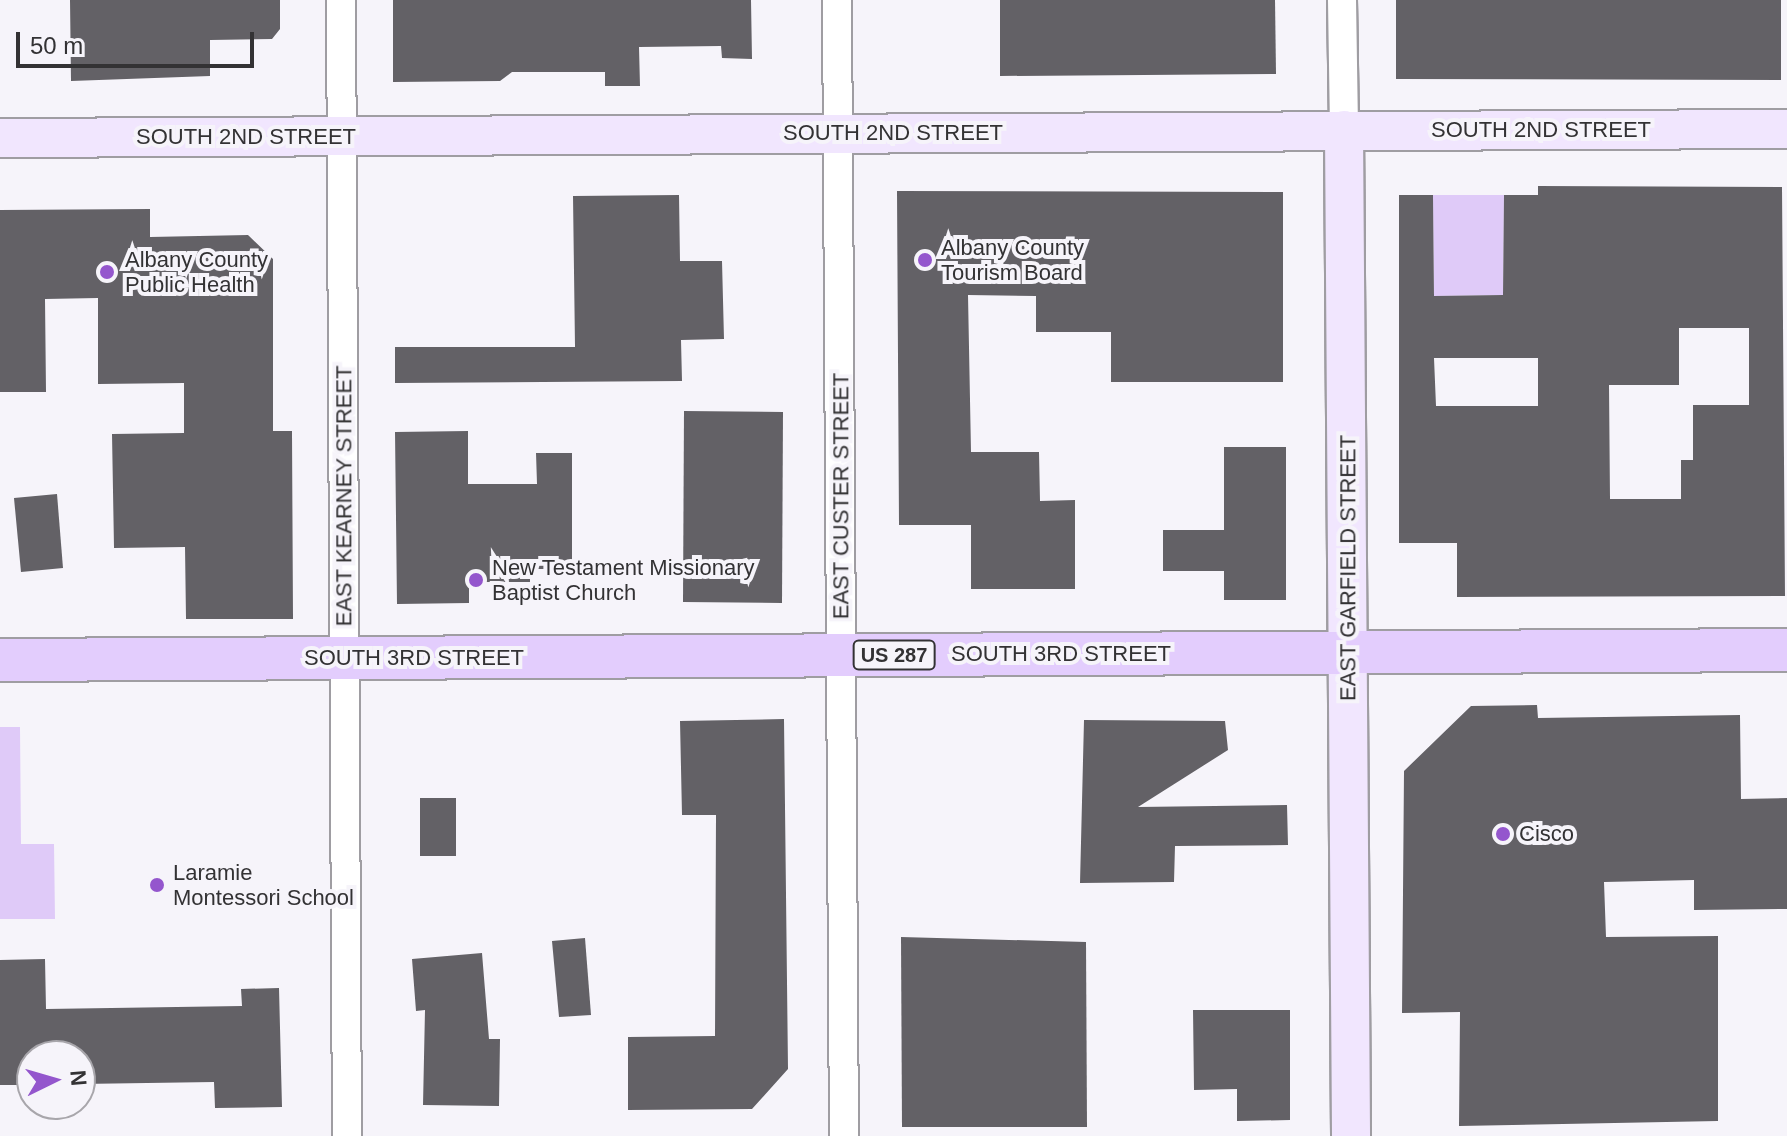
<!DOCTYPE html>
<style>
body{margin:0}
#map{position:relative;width:1787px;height:1136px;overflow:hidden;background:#f6f4fa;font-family:Helvetica,sans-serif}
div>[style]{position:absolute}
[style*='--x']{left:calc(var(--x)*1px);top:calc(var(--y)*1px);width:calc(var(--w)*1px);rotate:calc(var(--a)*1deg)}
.green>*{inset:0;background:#dfcaf8}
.building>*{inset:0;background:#636166}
.roads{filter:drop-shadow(2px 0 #9f9da2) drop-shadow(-2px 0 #9f9da2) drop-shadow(0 2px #9f9da2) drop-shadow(0 -2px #9f9da2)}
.street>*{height:28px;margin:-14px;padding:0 14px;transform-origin:14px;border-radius:14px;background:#fff}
.secondary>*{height:38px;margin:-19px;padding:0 19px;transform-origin:19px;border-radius:19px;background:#f1e6fe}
.primary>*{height:42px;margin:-21px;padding:0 21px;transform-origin:21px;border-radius:21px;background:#e3cdfd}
.dots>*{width:22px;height:22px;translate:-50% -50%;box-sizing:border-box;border:4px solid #f6f4fa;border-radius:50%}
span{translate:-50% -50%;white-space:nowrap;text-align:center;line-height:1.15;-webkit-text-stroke:8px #f6f4fa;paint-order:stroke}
.shield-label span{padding:2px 6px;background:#f6f4fa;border:2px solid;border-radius:6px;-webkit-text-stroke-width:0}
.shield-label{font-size:20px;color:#333234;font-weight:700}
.street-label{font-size:22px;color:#333234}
.poi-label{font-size:22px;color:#333234}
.left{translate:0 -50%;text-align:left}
.north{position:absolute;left:16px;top:1040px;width:80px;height:80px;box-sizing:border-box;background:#f6f4fa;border:2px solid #a8a6ab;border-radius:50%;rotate:85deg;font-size:22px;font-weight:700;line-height:32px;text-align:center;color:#333234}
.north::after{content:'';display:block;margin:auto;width:28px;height:36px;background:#9456cd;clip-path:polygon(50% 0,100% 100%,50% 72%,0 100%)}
.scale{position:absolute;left:16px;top:32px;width:238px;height:36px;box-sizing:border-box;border:4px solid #333234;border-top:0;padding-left:10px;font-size:24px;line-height:28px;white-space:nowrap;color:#333234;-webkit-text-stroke:6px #f6f4fa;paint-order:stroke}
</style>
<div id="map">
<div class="green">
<i style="clip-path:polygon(1433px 195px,1504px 195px,1503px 295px,1434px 296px)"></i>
<i style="clip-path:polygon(0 727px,20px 727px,21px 844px,54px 844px,55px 919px,0 919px)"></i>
</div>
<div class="building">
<i style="clip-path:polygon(70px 0,280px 0,280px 29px,272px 39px,210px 40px,210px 76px,71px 81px)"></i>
<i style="clip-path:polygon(393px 0,751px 0,752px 59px,722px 58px,721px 46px,639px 47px,640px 86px,605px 86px,605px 72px,512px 72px,500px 81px,393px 82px)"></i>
<i style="clip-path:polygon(1000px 0,1275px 0,1276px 74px,1000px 76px)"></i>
<i style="clip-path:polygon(1396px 0,1781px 0,1781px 80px,1396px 79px)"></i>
<i style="clip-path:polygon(evenodd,1538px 186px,1782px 187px,1785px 596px,1457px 597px,1457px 543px,1399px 543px,1399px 195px,1433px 195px,1434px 296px,1503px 295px,1504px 195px,1538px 195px,1538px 186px,1679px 328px,1749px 328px,1749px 405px,1693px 405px,1693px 460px,1681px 460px,1681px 499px,1610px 499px,1609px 385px,1679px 385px,1679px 328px,1538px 186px,1434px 358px,1538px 358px,1538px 406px,1436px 406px,1434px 358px)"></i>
<i style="clip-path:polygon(897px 191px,1283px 192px,1283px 382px,1111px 382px,1111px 332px,1036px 332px,1036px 296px,968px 295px,971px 452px,1039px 452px,1040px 501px,1075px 500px,1075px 589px,971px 589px,971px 525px,899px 525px)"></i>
<i style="clip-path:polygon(679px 195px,680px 261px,722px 261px,724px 339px,681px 340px,682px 381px,395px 383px,395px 347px,575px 347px,573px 196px)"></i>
<i style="clip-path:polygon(150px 209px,150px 237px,248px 235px,273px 259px,273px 431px,292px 431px,293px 619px,186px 619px,185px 547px,114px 548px,112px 434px,184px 433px,184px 383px,98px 384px,98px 298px,45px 299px,46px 392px,0 392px,0 210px)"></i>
<i style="clip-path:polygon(684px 411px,783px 412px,782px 603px,683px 602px)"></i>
<i style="clip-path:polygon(468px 431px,468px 484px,537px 484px,536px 453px,572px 453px,572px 569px,530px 569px,530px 582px,469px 582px,469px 603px,397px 604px,395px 432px)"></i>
<i style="clip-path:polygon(1224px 447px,1286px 447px,1286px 600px,1224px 600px,1224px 571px,1163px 571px,1163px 530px,1224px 530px)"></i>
<i style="clip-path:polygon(57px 494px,63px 568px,21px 572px,14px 498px)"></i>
<i style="clip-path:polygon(1537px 705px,1538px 718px,1740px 715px,1741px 799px,1787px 798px,1787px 909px,1694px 910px,1694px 880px,1604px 882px,1606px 937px,1718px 936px,1718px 1121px,1459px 1126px,1460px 1012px,1402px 1013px,1404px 771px,1471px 706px)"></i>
<i style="clip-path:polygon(784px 719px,788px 1069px,752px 1109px,628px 1110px,628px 1037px,715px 1036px,716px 815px,682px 815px,680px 721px)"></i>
<i style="clip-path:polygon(1084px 720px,1225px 721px,1228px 750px,1138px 807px,1287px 805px,1288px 845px,1175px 846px,1174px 882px,1080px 883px)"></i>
<i style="clip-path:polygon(420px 798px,456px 798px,456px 856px,420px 856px)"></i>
<i style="clip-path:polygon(901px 937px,1086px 942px,1087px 1127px,902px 1127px)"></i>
<i style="clip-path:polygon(585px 938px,591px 1015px,559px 1017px,552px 941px)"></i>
<i style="clip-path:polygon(482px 953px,489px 1039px,500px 1039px,499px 1106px,423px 1105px,425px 1010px,416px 1011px,412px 959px)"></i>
<i style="clip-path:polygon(45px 959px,46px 1009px,242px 1006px,241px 989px,279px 988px,282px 1107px,215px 1108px,214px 1082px,80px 1084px,80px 1056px,32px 1056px,32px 1085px,0 1085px,0 960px)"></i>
<i style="clip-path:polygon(1193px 1010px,1290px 1010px,1290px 1120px,1237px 1121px,1237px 1089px,1194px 1090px)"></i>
</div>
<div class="roads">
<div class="street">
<i style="--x:341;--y:0;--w:1136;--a:89.7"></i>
<i style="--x:837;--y:0;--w:1136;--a:89.65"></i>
<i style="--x:1342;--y:0;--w:130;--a:89.1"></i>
</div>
<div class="secondary">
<i style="--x:1344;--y:130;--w:1006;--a:89.6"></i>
<i style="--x:0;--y:138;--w:1787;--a:-0.29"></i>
</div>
<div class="primary">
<i style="--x:0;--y:660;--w:1787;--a:-0.32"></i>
</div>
</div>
<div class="dots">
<i style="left:925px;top:260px;background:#9456cd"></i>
<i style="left:107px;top:272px;background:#9456cd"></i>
<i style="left:476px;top:580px;background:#9456cd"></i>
<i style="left:1503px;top:834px;background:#9456cd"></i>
<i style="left:157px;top:885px;background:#9456cd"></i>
</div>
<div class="shield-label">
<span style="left:894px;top:655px">US 287</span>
</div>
<div class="street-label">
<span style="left:1541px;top:130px">SOUTH 2ND STREET</span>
<span style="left:893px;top:133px">SOUTH 2ND STREET</span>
<span style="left:246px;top:137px">SOUTH 2ND STREET</span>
<span style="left:344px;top:496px;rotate:-90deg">EAST KEARNEY STREET</span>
<span style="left:841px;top:496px;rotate:-90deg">EAST CUSTER STREET</span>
<span style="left:1348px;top:568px;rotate:-90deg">EAST GARFIELD STREET</span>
<span style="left:1061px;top:654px">SOUTH 3RD STREET</span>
<span style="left:414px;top:658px">SOUTH 3RD STREET</span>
</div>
<div class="poi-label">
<span class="left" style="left:941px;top:260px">Albany County<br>Tourism Board</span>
<span class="left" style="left:125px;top:272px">Albany County<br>Public Health</span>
<span class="left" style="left:492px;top:580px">New Testament Missionary<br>Baptist Church</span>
<span class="left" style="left:1519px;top:834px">Cisco</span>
<span class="left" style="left:173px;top:885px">Laramie<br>Montessori School</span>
</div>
<div class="north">N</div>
<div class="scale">50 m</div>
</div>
